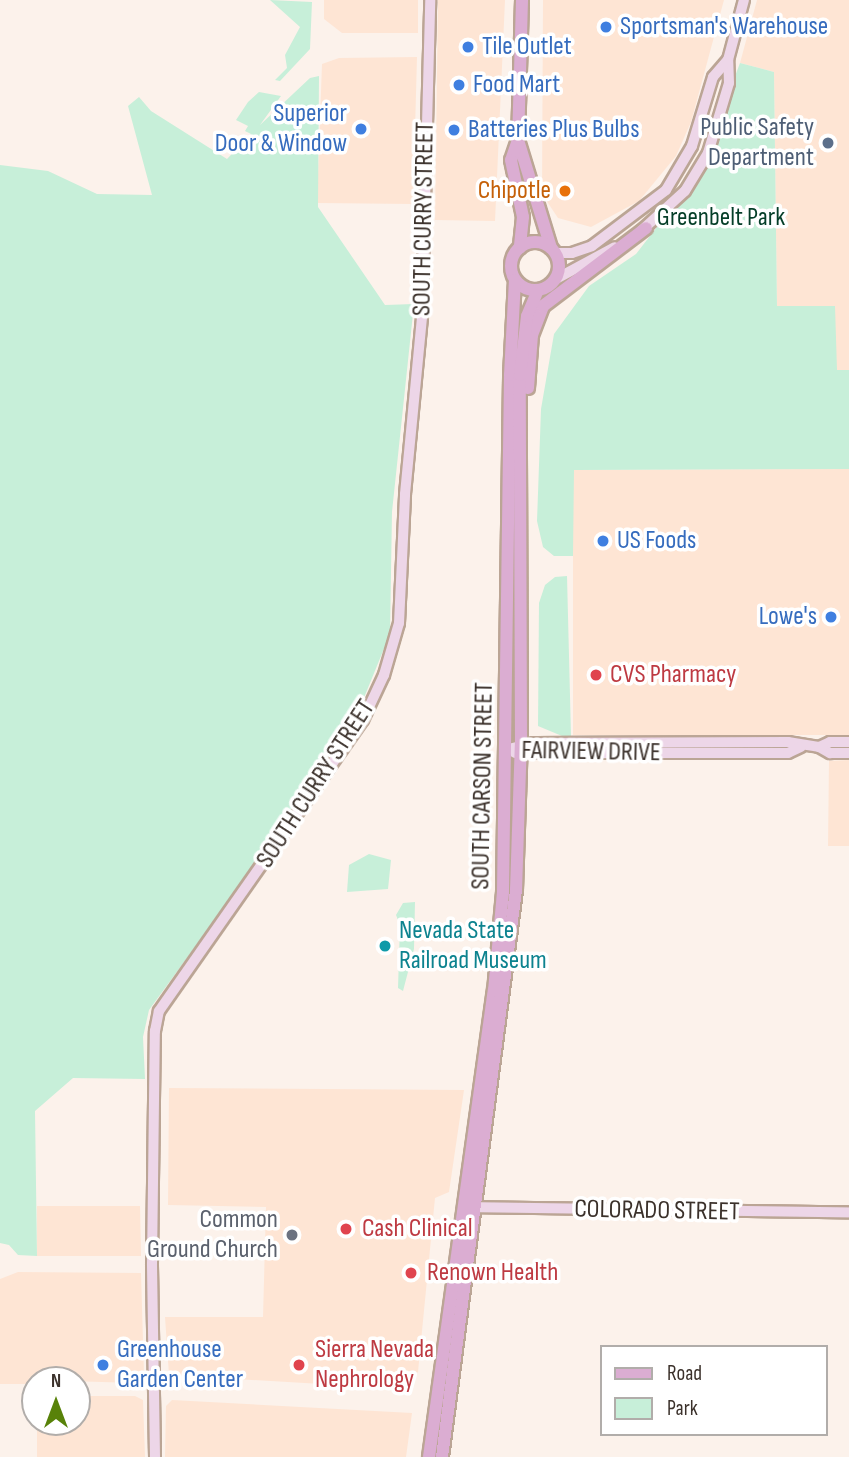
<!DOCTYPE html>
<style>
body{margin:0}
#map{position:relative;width:849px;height:1457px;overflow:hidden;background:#fcf2eb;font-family:"Sofia Sans Condensed",sans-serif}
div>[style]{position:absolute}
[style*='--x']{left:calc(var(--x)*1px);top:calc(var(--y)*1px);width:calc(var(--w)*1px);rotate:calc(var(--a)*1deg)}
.built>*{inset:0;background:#fee5d4}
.green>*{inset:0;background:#c7efd9}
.roads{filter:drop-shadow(2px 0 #bba595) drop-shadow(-2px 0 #bba595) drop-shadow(0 2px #bba595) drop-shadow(0 -2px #bba595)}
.secondary>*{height:10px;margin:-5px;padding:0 5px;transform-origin:5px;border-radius:5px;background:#edd6e8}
.primary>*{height:12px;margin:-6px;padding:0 6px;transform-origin:6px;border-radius:6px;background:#dbadd2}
.primary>.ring{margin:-6px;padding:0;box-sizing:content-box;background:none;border:12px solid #dbadd2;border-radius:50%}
.dots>*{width:19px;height:19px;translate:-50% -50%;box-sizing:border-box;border:4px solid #fff;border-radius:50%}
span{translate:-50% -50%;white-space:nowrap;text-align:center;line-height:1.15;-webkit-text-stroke:7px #fff;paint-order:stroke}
.shop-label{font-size:26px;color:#366cbe}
.left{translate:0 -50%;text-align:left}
.right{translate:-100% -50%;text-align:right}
.service-label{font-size:26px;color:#4e5e75}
.food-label{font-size:26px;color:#c56008}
.park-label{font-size:26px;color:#053e28}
.street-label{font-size:26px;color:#3b312b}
.health-label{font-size:26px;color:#be3a42}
.culture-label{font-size:26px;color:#0d838f}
.worship-label{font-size:26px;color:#5b616d}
.legend{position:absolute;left:600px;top:1345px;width:228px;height:91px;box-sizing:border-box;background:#fff;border:2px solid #b1adaa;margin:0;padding:9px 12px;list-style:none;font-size:21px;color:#3b312b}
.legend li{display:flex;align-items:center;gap:14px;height:35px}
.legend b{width:35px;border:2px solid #b1adaa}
.north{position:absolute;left:21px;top:1366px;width:70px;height:70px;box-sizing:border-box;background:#fff;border:2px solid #b1adaa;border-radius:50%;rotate:0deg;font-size:19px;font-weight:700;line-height:28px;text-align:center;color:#3b312b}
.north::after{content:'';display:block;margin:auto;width:24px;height:32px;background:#588209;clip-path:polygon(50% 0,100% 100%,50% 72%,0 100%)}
</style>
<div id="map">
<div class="built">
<i style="clip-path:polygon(324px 0,418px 0,418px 33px,342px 33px,324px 19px)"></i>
<i style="clip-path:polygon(438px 0,505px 0,495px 221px,435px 220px)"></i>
<i style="clip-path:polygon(543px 0,724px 0,691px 122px,676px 156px,639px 201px,591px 227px,558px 218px,542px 194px)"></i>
<i style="clip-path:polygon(757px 0,849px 0,849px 370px,837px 370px,777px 306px,774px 72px,740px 63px)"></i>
<i style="clip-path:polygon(417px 57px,413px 204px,317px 203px,322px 64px,339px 58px)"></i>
<i style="clip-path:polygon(849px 469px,849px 735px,573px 735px,573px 470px)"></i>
<i style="clip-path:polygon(849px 760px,849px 846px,828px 846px,829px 761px)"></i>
<i style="clip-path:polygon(169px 1088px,464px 1090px,449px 1192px,435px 1198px,418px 1372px,411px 1379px,389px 1388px,169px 1375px,165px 1317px,263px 1317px,266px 1207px,168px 1205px)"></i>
<i style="clip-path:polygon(37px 1206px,140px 1206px,141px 1256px,37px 1256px)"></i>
<i style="clip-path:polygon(18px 1272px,141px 1273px,144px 1375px,135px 1383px,35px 1380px,35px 1384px,0 1384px,0 1279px)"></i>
<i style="clip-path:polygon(77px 1396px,135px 1396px,143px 1400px,145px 1457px,37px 1457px,37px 1422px,77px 1422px)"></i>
<i style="clip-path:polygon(172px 1400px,412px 1413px,406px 1457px,165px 1457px,166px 1406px)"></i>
</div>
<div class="green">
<i style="clip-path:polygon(270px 0,312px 2px,310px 49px,280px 81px,275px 80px,287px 68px,285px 55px,300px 27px)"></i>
<i style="clip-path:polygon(740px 63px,774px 72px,777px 306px,835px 306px,837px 370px,849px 370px,849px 469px,574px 470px,573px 556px,554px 556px,543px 547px,537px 521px,541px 409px,554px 334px,589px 286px,636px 254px,698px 174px)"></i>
<i style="clip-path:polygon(319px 76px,318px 207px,385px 305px,414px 304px,392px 512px,390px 634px,361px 705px,267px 848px,149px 1010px,143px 1037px,145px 1079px,73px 1078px,35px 1111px,37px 1256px,18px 1255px,9px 1245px,0 1243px,0 165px,48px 171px,97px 194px,152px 195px,128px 106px,139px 97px,151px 111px,227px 159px,251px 134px,245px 131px,248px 126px,236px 120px,248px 102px,259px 92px,281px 96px,260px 125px,310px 78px)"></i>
<i style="clip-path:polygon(567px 576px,571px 736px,562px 736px,538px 726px,539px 603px,545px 585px,555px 577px)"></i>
<i style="clip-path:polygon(369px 854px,391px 860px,388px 889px,347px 892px,349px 865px)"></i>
<i style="clip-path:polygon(415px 902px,414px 949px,403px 991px,398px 988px,400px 925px,396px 915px,403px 903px)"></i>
</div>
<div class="roads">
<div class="secondary">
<i style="--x:641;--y:231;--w:59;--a:-42.3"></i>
<i style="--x:685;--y:191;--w:44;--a:-58.8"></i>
<i style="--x:708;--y:153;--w:73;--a:-73.3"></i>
<i style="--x:729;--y:83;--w:23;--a:-92"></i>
<i style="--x:728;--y:60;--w:62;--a:-75.1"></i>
<i style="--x:555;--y:253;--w:17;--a:0"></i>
<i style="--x:572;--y:253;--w:21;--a:-19"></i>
<i style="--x:592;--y:246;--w:93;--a:-37.1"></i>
<i style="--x:666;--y:190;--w:51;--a:-59.4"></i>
<i style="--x:692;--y:146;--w:72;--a:-73.1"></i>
<i style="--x:713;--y:77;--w:23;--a:-49"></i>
<i style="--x:554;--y:280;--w:69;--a:-28.4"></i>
<i style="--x:819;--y:747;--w:13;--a:29"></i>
<i style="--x:830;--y:753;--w:19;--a:0"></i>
<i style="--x:508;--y:749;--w:27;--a:-13"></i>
<i style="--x:534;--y:743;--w:254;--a:-0.2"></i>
<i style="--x:788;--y:742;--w:31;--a:9"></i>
<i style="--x:819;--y:747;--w:12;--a:-24"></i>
<i style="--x:830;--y:742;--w:19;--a:0"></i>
<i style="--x:515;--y:753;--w:273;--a:0"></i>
<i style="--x:788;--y:753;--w:14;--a:-25"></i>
<i style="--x:468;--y:1207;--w:381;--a:0.8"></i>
<i style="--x:155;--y:1457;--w:193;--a:-90.9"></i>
<i style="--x:152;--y:1264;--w:233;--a:-89.3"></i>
<i style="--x:155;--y:1031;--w:20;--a:-79"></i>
<i style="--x:159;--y:1011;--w:355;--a:-55"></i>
<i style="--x:363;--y:720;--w:50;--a:-65"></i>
<i style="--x:384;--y:675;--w:54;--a:-73.9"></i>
<i style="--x:399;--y:623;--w:129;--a:-87.3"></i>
<i style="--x:405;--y:494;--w:179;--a:-84.5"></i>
<i style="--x:422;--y:316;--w:316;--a:-88.5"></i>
</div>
<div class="primary">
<i style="--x:522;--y:0;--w:140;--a:91.6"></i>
<i style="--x:518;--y:140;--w:113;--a:73"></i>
<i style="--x:518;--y:140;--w:21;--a:109"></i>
<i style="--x:511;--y:160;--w:58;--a:78.1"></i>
<i style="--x:523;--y:217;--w:31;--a:96"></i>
<i class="ring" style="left:511px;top:242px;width:36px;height:36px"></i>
<i style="--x:528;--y:388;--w:53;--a:-85.7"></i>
<i style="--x:532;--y:335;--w:31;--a:-69"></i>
<i style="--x:543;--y:306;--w:129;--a:-37.1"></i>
<i style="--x:429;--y:1457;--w:471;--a:-82.1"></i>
<i style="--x:494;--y:991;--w:99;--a:-84.8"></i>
<i style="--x:503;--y:892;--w:517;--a:-89.22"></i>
<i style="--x:510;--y:375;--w:95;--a:-87"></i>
<i style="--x:442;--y:1457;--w:572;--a:-82.56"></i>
<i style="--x:516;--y:890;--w:147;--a:-88.1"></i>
<i style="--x:521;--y:743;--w:368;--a:-90.2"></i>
<i style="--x:520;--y:375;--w:59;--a:-83.2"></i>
<i style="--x:527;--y:316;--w:28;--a:-67"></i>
</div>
</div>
<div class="dots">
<i style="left:606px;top:27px;background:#3f7fe0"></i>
<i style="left:468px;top:47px;background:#3f7fe0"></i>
<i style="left:459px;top:85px;background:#3f7fe0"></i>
<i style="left:361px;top:129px;background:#3f7fe0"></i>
<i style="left:454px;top:130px;background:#3f7fe0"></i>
<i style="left:828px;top:143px;background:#5c6f8a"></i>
<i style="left:565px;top:191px;background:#e8710a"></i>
<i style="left:603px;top:541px;background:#3f7fe0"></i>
<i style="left:831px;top:617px;background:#3f7fe0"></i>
<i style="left:596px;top:675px;background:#e0444e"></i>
<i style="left:385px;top:946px;background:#0f9aa8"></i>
<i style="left:346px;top:1229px;background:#e0444e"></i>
<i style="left:292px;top:1235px;background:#6b7280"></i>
<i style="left:411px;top:1273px;background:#e0444e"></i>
<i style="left:103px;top:1365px;background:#3f7fe0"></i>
<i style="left:299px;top:1365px;background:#e0444e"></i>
</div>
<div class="shop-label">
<span class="left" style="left:620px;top:27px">Sportsman's Warehouse</span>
<span class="left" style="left:482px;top:47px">Tile Outlet</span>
<span class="left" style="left:473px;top:85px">Food Mart</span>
<span class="right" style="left:347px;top:129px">Superior<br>Door &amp; Window</span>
<span class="left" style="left:468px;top:130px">Batteries Plus Bulbs</span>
<span class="left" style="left:617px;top:541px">US Foods</span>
<span class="right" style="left:817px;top:617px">Lowe's</span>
<span class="left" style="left:117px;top:1365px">Greenhouse<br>Garden Center</span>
</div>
<div class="service-label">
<span class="right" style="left:814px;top:143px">Public Safety<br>Department</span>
</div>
<div class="food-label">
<span class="right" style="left:551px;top:191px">Chipotle</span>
</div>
<div class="park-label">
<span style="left:721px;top:218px">Greenbelt Park</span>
</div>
<div class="street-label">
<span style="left:424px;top:219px;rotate:-89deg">SOUTH CURRY STREET</span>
<span style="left:591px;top:752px;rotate:1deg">FAIRVIEW DRIVE</span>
<span style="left:316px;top:784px;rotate:-57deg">SOUTH CURRY STREET</span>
<span style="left:483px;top:786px;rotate:-89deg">SOUTH CARSON STREET</span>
<span style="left:657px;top:1211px;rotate:1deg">COLORADO STREET</span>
</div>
<div class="health-label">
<span class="left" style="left:610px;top:675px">CVS Pharmacy</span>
<span class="left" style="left:362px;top:1229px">Cash Clinical</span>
<span class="left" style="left:427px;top:1273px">Renown Health</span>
<span class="left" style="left:315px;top:1365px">Sierra Nevada<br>Nephrology</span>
</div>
<div class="culture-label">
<span class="left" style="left:399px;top:946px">Nevada State<br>Railroad Museum</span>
</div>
<div class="worship-label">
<span class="right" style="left:278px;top:1235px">Common<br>Ground Church</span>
</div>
<ul class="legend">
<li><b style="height:9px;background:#dbadd2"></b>Road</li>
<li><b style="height:19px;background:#c7efd9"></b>Park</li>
</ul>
<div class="north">N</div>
</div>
